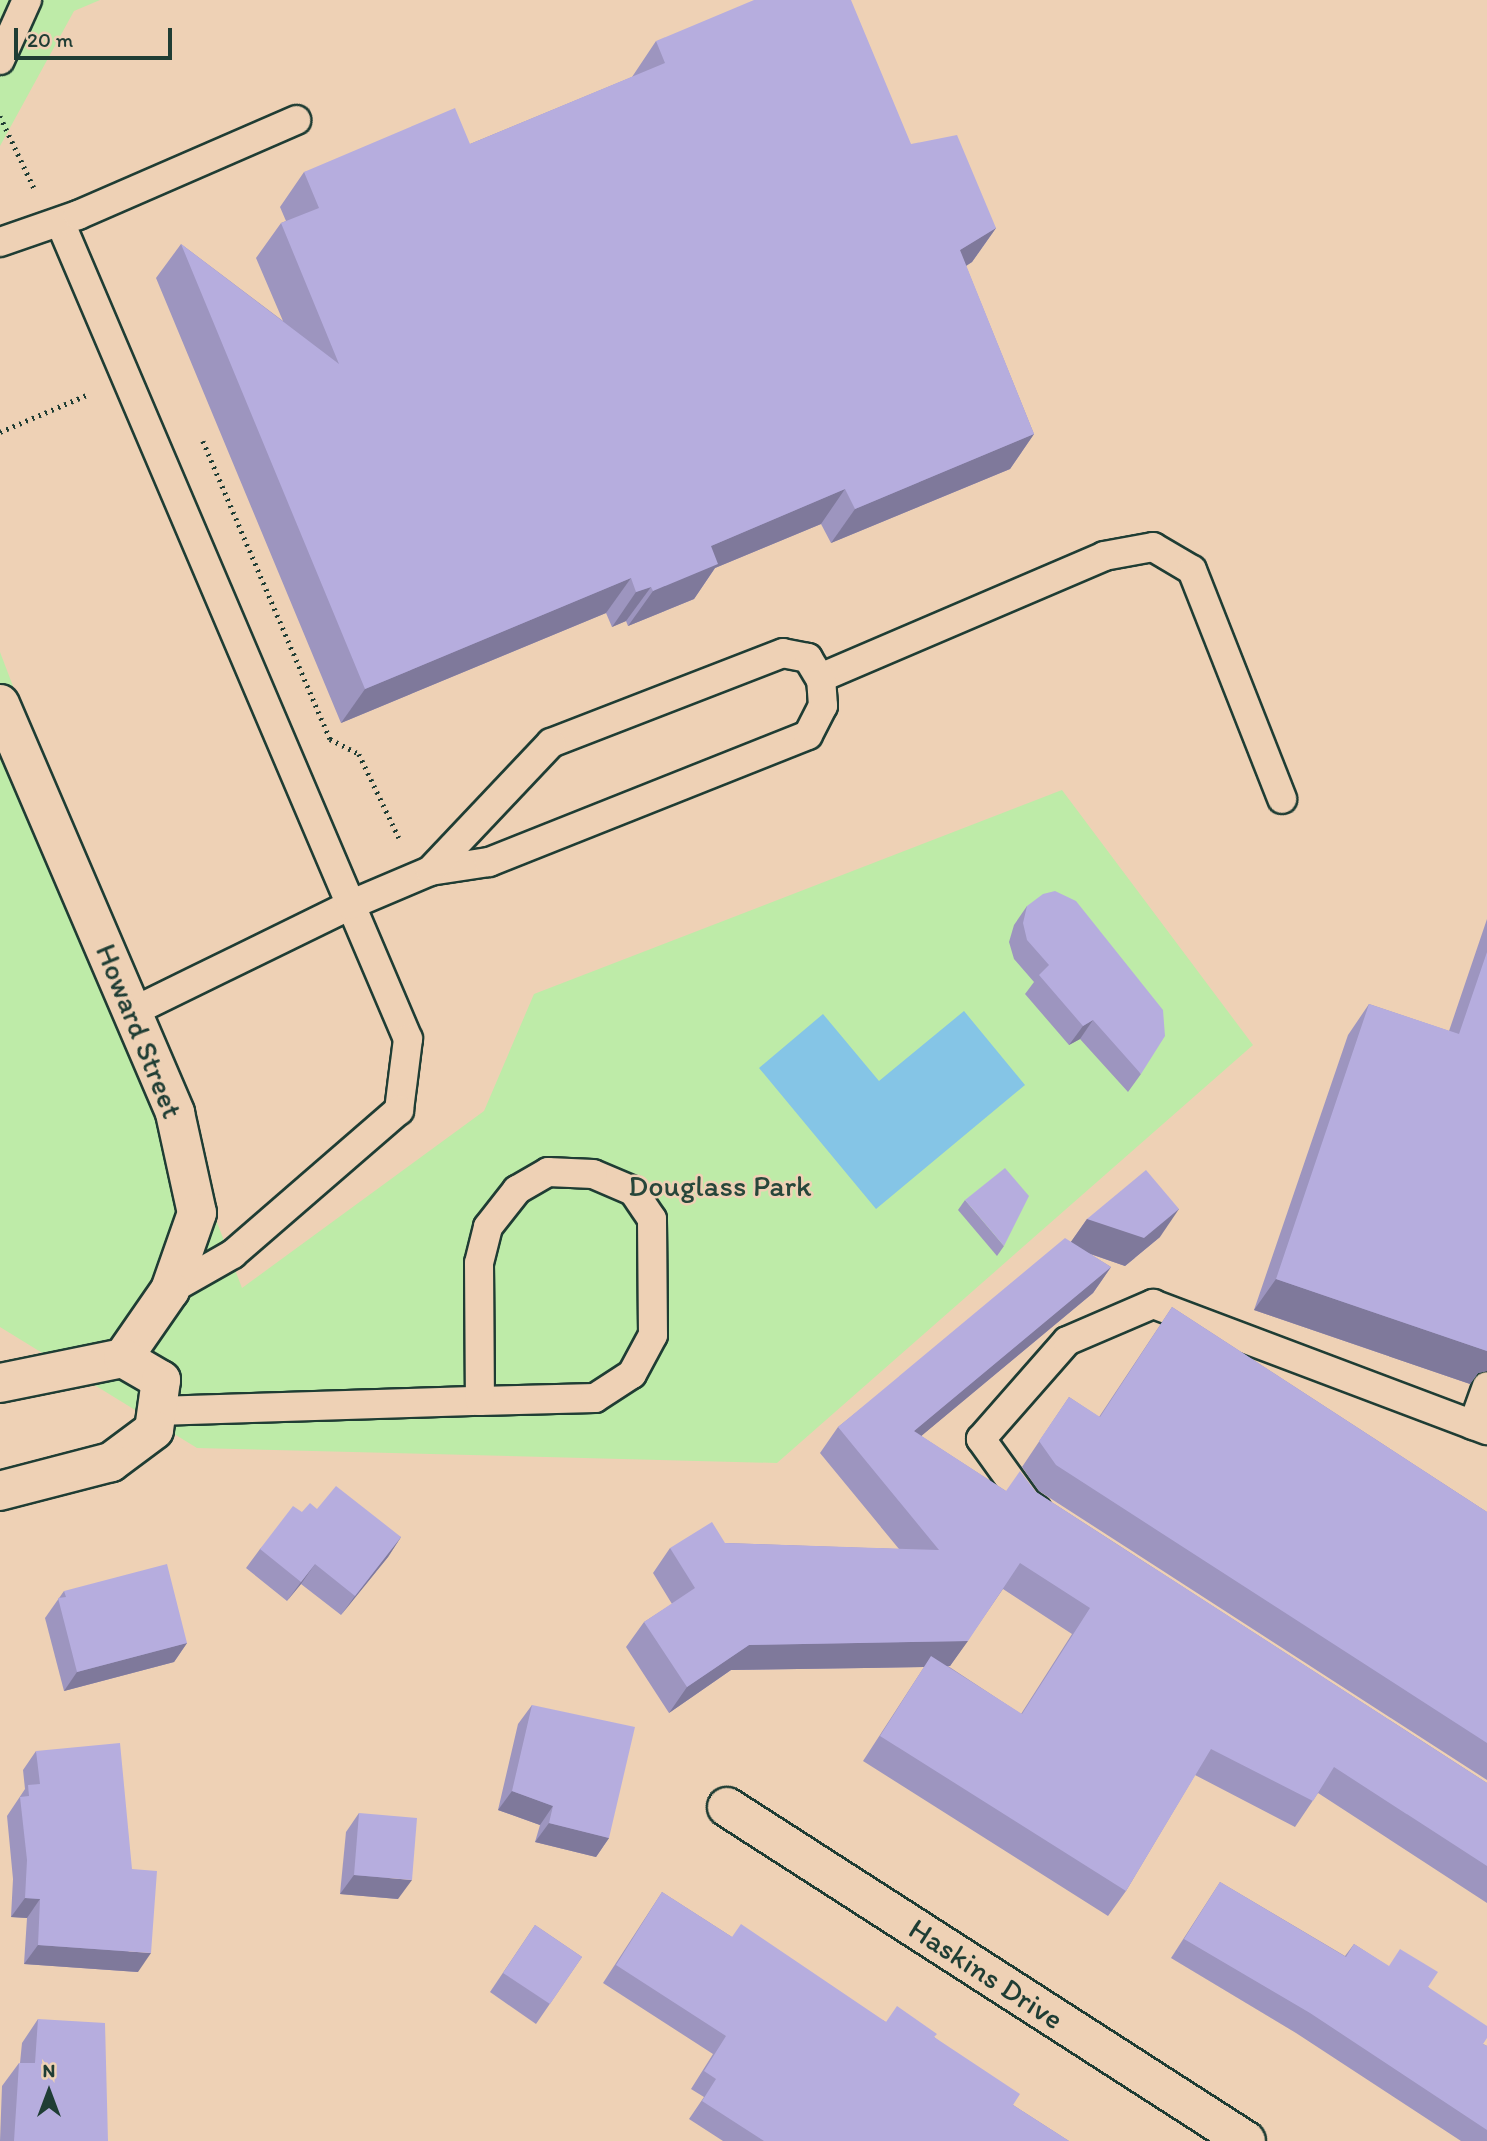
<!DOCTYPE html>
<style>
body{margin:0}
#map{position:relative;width:1487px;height:2141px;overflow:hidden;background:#eed1b5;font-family:Itim,sans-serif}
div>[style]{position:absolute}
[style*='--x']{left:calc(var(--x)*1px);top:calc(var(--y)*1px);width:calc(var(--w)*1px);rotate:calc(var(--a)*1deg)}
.green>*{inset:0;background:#beeba8}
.water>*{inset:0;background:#85c5e6}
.path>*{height:4.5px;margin-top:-2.25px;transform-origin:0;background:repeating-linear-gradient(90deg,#1f3d34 0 2px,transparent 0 7px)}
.roads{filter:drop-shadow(2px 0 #1f3d34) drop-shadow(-2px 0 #1f3d34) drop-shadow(0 2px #1f3d34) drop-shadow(0 -2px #1f3d34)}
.service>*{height:28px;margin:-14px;padding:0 14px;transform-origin:14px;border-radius:14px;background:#eed1b5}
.minor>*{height:38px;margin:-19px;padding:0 19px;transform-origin:19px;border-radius:19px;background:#eed1b5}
.wall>*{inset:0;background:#9d95bf}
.shaded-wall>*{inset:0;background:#7f799b}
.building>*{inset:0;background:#b6adde}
span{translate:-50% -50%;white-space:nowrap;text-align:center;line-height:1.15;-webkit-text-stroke:5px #eed1b5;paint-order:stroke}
.street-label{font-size:30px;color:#1f3d34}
.park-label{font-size:30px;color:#27463a}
.north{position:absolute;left:14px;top:2057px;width:70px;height:70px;-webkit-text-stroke:5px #eed1b5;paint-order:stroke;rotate:0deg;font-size:19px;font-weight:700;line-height:28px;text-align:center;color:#1f3d34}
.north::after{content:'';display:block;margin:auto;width:24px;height:32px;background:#1f3d34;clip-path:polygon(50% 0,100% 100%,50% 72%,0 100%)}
.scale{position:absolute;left:14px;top:28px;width:158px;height:32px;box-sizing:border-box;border:4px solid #1f3d34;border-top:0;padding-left:9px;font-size:21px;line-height:24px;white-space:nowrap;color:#1f3d34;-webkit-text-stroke:5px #eed1b5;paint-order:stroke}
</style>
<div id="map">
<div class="green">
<i style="clip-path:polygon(0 0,100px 0,74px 11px,0 146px)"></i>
<i style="clip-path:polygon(0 652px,242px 1288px,484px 1111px,534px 994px,1062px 790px,1253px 1045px,777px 1463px,197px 1448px,0 1327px)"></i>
</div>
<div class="water">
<i style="clip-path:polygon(964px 1011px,1025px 1085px,876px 1209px,759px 1068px,823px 1014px,879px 1081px)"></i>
</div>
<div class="path">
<i style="--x:0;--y:116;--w:80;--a:64.7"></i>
<i style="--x:0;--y:432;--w:97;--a:-23.1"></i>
<i style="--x:203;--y:441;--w:324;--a:66.9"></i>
<i style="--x:330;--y:739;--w:33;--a:27"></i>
<i style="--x:359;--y:754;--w:93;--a:64.5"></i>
</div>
<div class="roads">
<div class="service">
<i style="--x:0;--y:60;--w:66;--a:-65.8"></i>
<i style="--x:60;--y:222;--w:888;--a:66.93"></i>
<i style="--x:408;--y:1039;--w:72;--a:97.2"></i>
<i style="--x:399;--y:1110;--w:220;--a:139.1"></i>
<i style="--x:233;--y:1254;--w:73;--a:150.3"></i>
<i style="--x:0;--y:242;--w:83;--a:-19.1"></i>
<i style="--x:78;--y:215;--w:238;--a:-23.5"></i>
<i style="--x:820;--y:678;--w:309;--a:-23.2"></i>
<i style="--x:1104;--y:556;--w:50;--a:-10.4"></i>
<i style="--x:1153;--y:547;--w:45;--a:30.5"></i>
<i style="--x:1192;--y:570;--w:246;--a:68.5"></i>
<i style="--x:132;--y:1012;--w:243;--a:-26.1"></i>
<i style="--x:350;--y:905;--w:87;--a:-23"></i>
<i style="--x:430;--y:871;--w:60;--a:-8.7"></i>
<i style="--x:489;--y:862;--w:343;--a:-21.7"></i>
<i style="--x:808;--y:735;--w:33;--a:-63"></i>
<i style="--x:823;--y:706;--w:26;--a:-94"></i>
<i style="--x:821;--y:680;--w:26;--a:-121"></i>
<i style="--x:808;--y:658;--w:25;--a:-169"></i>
<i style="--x:783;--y:653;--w:249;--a:158.8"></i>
<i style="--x:551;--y:743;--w:176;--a:133.4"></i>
<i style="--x:157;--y:1411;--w:323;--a:-1.8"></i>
<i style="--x:480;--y:1401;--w:115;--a:-1.5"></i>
<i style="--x:595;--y:1398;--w:44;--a:-33"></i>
<i style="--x:632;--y:1374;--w:44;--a:-61.7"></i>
<i style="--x:653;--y:1335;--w:116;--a:-90.5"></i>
<i style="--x:652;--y:1219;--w:34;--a:-124"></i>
<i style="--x:633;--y:1191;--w:43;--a:-157"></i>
<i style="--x:593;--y:1174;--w:45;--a:-177.5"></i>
<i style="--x:548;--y:1172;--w:36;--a:150"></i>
<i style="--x:517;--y:1190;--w:47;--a:128.1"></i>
<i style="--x:488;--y:1227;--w:37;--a:104"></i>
<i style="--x:479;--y:1263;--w:138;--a:89.6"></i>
<i style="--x:1473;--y:1425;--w:41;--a:-70.3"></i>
<i style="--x:1037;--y:1510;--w:12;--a:-145"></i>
<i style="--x:1027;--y:1503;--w:79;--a:-125.7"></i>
<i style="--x:981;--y:1439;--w:130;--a:-48.7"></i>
<i style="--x:1067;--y:1341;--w:94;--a:-23.3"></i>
<i style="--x:1153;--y:1304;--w:357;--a:20.7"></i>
</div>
<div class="minor">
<i style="--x:0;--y:704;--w:445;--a:66.8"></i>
<i style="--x:175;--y:1113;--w:102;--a:77.6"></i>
<i style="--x:197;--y:1213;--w:82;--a:109.3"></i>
<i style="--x:170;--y:1290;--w:83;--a:124.7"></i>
<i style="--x:0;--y:1383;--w:126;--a:-11.5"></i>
<i style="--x:123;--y:1358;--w:44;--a:30.1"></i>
<i style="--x:161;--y:1380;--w:50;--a:98"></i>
<i style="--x:154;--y:1430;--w:54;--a:143.3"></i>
<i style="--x:111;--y:1462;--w:115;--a:165.4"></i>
<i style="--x:727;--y:1807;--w:617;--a:32.76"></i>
</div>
</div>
<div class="wall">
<i style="clip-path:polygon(656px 41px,911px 144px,996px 228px,972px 262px,966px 266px,1034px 434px,1010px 469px,831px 543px,821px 524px,715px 568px,694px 599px,628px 626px,626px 621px,612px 627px,606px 613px,341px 723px,156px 278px,181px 244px,283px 321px,256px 258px,281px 223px,286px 221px,280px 207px,304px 172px,470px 144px,632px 77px)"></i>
<i style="clip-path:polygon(1027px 906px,1141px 1074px,1128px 1092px,1080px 1039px,1069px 1045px,1025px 994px,1034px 982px,1014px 959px,1009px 942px,1014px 925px)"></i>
<i style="clip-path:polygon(1487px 919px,1487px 1371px,1478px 1373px,1470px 1384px,1254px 1310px,1348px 1035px,1369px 1004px,1449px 1031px)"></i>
<i style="clip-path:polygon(965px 1200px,1004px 1246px,997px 1256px,958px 1210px)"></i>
<i style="clip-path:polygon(evenodd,1087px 1219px,1160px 1237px,1125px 1266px,1090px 1254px,1111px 1267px,1093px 1293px,921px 1436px,1006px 1491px,1036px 1492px,1487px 1783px,1487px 1903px,1318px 1793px,1295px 1827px,1195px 1775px,1126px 1891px,1108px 1916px,863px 1761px,924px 1667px,731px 1670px,669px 1713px,626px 1647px,644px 1622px,672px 1604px,653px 1573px,670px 1548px,725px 1543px,899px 1549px,820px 1453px,838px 1427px,1071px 1242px,1087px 1219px,1003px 1589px,1072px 1634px,1021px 1714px,948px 1666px,950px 1666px,1003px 1589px)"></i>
<i style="clip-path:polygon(1172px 1307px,1487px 1512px,1487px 1780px,1039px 1491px,1022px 1467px,1069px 1397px,1099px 1417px)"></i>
<i style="clip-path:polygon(317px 1509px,401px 1537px,388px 1557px,341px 1615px,301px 1584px,287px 1601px,246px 1568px,260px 1549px,302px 1512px)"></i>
<i style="clip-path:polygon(64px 1591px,187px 1643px,174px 1662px,64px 1691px,45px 1618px)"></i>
<i style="clip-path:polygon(532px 1705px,609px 1838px,596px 1857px,535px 1842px,540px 1825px,498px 1810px,518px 1724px)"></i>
<i style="clip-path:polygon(36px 1751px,138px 1972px,24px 1964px,27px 1918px,11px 1917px,13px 1879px,7px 1816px,25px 1789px,23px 1770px)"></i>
<i style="clip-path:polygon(359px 1813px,398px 1899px,340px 1894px,346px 1832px)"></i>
<i style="clip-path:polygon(1220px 1882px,1345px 1956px,1354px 1944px,1388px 1966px,1428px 1987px,1483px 2044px,1487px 2046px,1487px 2141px,1461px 2141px,1296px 2033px,1171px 1958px)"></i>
<i style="clip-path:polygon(662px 1892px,732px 1937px,886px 2022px,934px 2037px,1013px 2105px,1069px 2141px,723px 2141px,689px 2119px,704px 2097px,691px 2089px,713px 2054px,603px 1983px)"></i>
<i style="clip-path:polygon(535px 1925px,582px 1957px,536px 2024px,490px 1992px)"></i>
<i style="clip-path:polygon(38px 2019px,108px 2141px,0 2141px,2px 2086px,19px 2063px,20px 2063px,22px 2043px)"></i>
</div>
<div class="shaded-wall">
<i style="clip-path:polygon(996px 228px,972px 262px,936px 285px,960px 250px)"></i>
<i style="clip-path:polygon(1034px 434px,1010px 469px,831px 543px,855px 509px)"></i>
<i style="clip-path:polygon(845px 489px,821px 524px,715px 568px,694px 599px,628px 626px,653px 591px,711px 546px)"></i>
<i style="clip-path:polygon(631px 578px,606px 613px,341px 723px,365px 689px)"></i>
<i style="clip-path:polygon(651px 587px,626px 621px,612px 627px,636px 592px)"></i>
<i style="clip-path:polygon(1093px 1020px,1080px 1039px,1069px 1045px,1083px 1026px)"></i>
<i style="clip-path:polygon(1179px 1209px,1160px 1237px,1125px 1266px,1068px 1246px,1087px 1219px)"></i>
<i style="clip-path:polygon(1111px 1267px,1093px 1293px,896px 1457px,914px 1431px)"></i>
<i style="clip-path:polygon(1276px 1279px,1487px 1351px,1487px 1371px,1478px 1373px,1470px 1384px,1254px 1310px)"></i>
<i style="clip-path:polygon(401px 1537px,388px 1557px,341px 1615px,355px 1596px)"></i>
<i style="clip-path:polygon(315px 1564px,301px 1584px,287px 1601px,301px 1582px)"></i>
<i style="clip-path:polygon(968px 1641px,950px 1666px,924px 1667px,931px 1656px,924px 1667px,731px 1670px,669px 1713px,687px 1687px,749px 1645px)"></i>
<i style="clip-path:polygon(187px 1643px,174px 1662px,64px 1691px,77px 1672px)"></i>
<i style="clip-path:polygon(512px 1791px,553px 1806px,540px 1825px,498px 1810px)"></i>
<i style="clip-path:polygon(549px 1823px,609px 1838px,596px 1857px,535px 1842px)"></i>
<i style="clip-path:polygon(354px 1875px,412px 1880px,398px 1899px,340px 1894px)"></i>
<i style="clip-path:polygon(25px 1898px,40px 1899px,27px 1918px,11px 1917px)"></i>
<i style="clip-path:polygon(38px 1945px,151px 1953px,138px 1972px,24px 1964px)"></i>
</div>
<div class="building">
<i style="clip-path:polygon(754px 0,851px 0,911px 144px,957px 135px,996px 228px,960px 250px,1034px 434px,855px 509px,845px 489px,711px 546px,718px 564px,653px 591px,651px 587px,636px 592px,631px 578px,365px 689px,181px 244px,339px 364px,281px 223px,319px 208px,304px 172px,455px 108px,470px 144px,665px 63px,656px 41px)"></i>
<i style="clip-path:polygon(1055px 891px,1076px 901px,1163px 1010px,1165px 1036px,1141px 1074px,1093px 1020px,1083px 1026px,1039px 975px,1049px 965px,1027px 940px,1023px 923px,1027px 906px,1043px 894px)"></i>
<i style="clip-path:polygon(1487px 952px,1487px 1351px,1276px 1279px,1369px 1004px,1459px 1034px)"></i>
<i style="clip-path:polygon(1005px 1168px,1029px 1196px,1004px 1246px,965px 1200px)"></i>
<i style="clip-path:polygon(1146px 1170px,1179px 1209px,1144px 1238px,1087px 1219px)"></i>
<i style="clip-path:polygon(1065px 1238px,1111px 1267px,914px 1431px,1006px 1491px,1020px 1471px,1036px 1492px,1487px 1783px,1487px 1866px,1334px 1767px,1313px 1801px,1211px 1749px,1126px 1891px,880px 1736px,931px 1656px,1022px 1714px,1090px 1608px,1020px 1563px,968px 1641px,749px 1645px,687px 1687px,644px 1622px,695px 1588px,670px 1548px,712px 1522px,725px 1543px,939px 1550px,838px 1427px)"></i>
<i style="clip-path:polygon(1172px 1307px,1487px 1512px,1487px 1743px,1056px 1465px,1039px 1441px,1069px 1397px,1100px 1417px)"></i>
<i style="clip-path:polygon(336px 1486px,401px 1537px,355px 1596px,315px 1564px,301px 1582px,260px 1549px,293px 1506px,302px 1512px,310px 1503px,317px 1509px)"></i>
<i style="clip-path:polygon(167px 1564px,187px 1643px,77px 1672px,58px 1598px,66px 1597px,64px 1591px)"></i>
<i style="clip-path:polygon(532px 1705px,635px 1727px,609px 1838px,549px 1823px,553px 1806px,512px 1791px)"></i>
<i style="clip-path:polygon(120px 1743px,132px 1869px,157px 1871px,151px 1953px,38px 1945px,40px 1899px,25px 1898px,27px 1860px,20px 1797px,29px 1796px,28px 1785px,40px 1784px,36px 1751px)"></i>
<i style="clip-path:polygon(359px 1813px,417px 1818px,412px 1880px,354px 1875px)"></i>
<i style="clip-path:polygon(1220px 1882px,1346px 1957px,1354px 1944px,1389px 1966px,1400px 1949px,1438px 1972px,1428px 1987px,1487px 2026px,1487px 2038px,1483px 2044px,1487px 2046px,1487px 2130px,1310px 2013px,1184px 1939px)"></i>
<i style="clip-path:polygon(662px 1892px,732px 1937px,741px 1924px,886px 2022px,897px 2006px,937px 2034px,934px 2037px,1020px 2094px,1013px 2105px,1069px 2141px,764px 2141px,702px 2101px,716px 2079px,704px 2071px,726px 2036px,616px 1965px)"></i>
<i style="clip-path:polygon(535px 1925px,582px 1957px,550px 2004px,503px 1973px)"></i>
<i style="clip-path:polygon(38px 2019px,105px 2023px,108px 2141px,14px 2141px,19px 2063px,35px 2063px)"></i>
</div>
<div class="street-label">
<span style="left:139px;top:1031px;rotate:68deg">Howard Street</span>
<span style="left:986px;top:1974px;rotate:33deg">Haskins Drive</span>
</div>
<div class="park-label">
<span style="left:720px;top:1186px">Douglass Park</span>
</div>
<div class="north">N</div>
<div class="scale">20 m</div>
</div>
